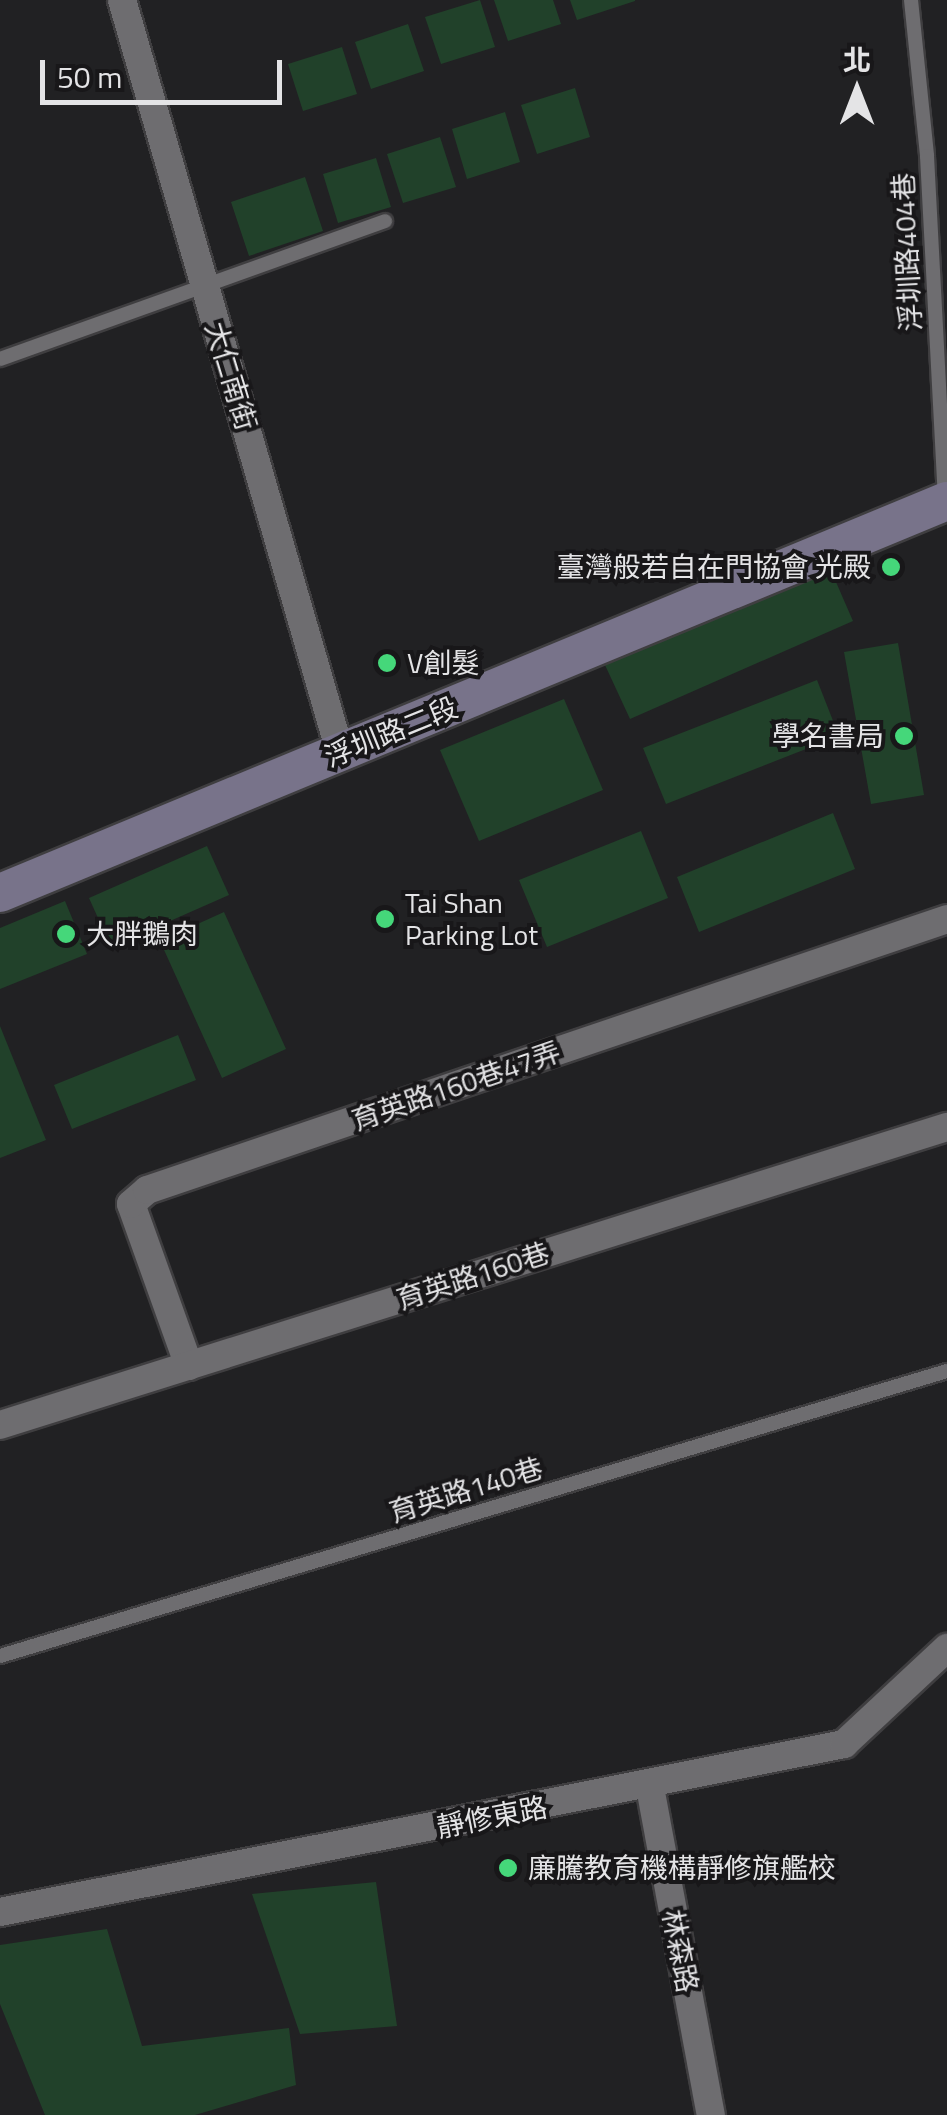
<!DOCTYPE html>
<meta charset="utf-8">
<style>
body{margin:0}
#map{position:relative;width:947px;height:2115px;overflow:hidden;background:#212123;font-family:"Titillium Web","Noto Sans TC",sans-serif}
div>[style]{position:absolute}
[style*='--x']{left:calc(var(--x)*1px);top:calc(var(--y)*1px);width:calc(var(--w)*1px);rotate:calc(var(--a)*1deg)}
.building>*{inset:0;background:#21412a}
.roads{filter:drop-shadow(2px 0 #3f3e40) drop-shadow(-2px 0 #3f3e40) drop-shadow(0 2px #3f3e40) drop-shadow(0 -2px #3f3e40)}
.lane>*{height:14px;margin:-7px;padding:0 7px;transform-origin:7px;border-radius:7px;background:#6e6d70}
.street>*{height:28px;margin:-14px;padding:0 14px;transform-origin:14px;border-radius:14px;background:#6e6d70}
.secondary>*{height:38px;margin:-19px;padding:0 19px;transform-origin:19px;border-radius:19px;background:#78738a}
.dots>*{width:28px;height:28px;translate:-50% -50%;box-sizing:border-box;border:5px solid #181719;border-radius:50%}
span{translate:-50% -50%;white-space:nowrap;text-align:center;line-height:1.15;-webkit-text-stroke:8px #181719;paint-order:stroke}
.street-label{font-size:28px;color:#e4e4e6}
.poi-label{font-size:28px;color:#e4e4e6}
.right{translate:-100% -50%;text-align:right}
.left{translate:0 -50%;text-align:left}
.north{position:absolute;left:807px;top:40px;width:100px;height:100px;-webkit-text-stroke:8px #181719;paint-order:stroke;rotate:0deg;font-size:28px;font-weight:700;line-height:40px;text-align:center;color:#e4e4e6}
.north::after{content:'';display:block;margin:auto;width:35px;height:45px;background:#e4e4e6;clip-path:polygon(50% 0,100% 100%,50% 72%,0 100%)}
.scale{position:absolute;left:40px;top:60px;width:242px;height:45px;box-sizing:border-box;border:5px solid #e4e4e6;border-top:0;padding-left:12px;font-size:30px;line-height:35px;white-space:nowrap;color:#e4e4e6;-webkit-text-stroke:8px #181719;paint-order:stroke}
</style>
<div id="map">
<div class="building">
<i style="clip-path:polygon(480px 0,495px 47px,441px 64px,425px 17px)"></i>
<i style="clip-path:polygon(494px 0,553px 0,561px 24px,508px 41px)"></i>
<i style="clip-path:polygon(570px 0,635px 0,635px 1px,577px 20px)"></i>
<i style="clip-path:polygon(408px 24px,424px 71px,371px 89px,355px 42px)"></i>
<i style="clip-path:polygon(342px 47px,357px 94px,303px 111px,288px 64px)"></i>
<i style="clip-path:polygon(575px 88px,590px 137px,537px 154px,521px 105px)"></i>
<i style="clip-path:polygon(505px 112px,520px 162px,467px 179px,452px 129px)"></i>
<i style="clip-path:polygon(440px 137px,456px 187px,403px 203px,387px 154px)"></i>
<i style="clip-path:polygon(376px 158px,391px 207px,338px 223px,323px 174px)"></i>
<i style="clip-path:polygon(305px 177px,323px 231px,249px 256px,231px 202px)"></i>
<i style="clip-path:polygon(829px 566px,853px 621px,630px 719px,605px 665px)"></i>
<i style="clip-path:polygon(898px 643px,924px 795px,871px 804px,844px 652px)"></i>
<i style="clip-path:polygon(817px 680px,839px 736px,666px 804px,643px 748px)"></i>
<i style="clip-path:polygon(564px 699px,603px 790px,479px 841px,440px 750px)"></i>
<i style="clip-path:polygon(833px 813px,855px 869px,699px 932px,677px 877px)"></i>
<i style="clip-path:polygon(641px 831px,668px 898px,547px 947px,519px 880px)"></i>
<i style="clip-path:polygon(207px 846px,229px 895px,111px 947px,89px 898px)"></i>
<i style="clip-path:polygon(65px 901px,87px 954px,0 989px,0 928px)"></i>
<i style="clip-path:polygon(224px 912px,286px 1049px,222px 1078px,160px 941px)"></i>
<i style="clip-path:polygon(0 1026px,46px 1140px,0 1158px)"></i>
<i style="clip-path:polygon(178px 1035px,196px 1080px,72px 1129px,54px 1085px)"></i>
<i style="clip-path:polygon(376px 1882px,397px 2026px,300px 2034px,252px 1894px)"></i>
<i style="clip-path:polygon(107px 1929px,142px 2046px,289px 2028px,296px 2085px,195px 2115px,45px 2115px,0 2004px,0 1945px)"></i>
</div>
<div class="roads">
<div class="lane">
<i style="--x:911;--y:0;--w:157;--a:84.1"></i>
<i style="--x:927;--y:156;--w:345;--a:87"></i>
<i style="--x:0;--y:359;--w:409;--a:-19.7"></i>
<i style="--x:0;--y:1656;--w:989;--a:-16.75"></i>
</div>
<div class="street">
<i style="--x:122;--y:0;--w:783;--a:73.83"></i>
<i style="--x:189;--y:1366;--w:172;--a:-109.7"></i>
<i style="--x:131;--y:1204;--w:21;--a:-41"></i>
<i style="--x:147;--y:1190;--w:845;--a:-18.71"></i>
<i style="--x:0;--y:1425;--w:993;--a:-17.47"></i>
<i style="--x:650;--y:1787;--w:334;--a:79.5"></i>
<i style="--x:0;--y:1912;--w:861;--a:-11.26"></i>
<i style="--x:844;--y:1744;--w:141;--a:-43"></i>
</div>
<div class="secondary">
<i style="--x:0;--y:893;--w:1025;--a:-22.49"></i>
</div>
</div>
<div class="dots">
<i style="left:891px;top:567px;background:#45d77a"></i>
<i style="left:387px;top:663px;background:#45d77a"></i>
<i style="left:904px;top:736px;background:#45d77a"></i>
<i style="left:385px;top:919px;background:#45d77a"></i>
<i style="left:66px;top:934px;background:#45d77a"></i>
<i style="left:508px;top:1868px;background:#45d77a"></i>
</div>
<div class="street-label">
<span style="left:907px;top:252px;rotate:-93deg">浮圳路404巷</span>
<span style="left:231px;top:376px;rotate:73deg">大仁南街</span>
<span style="left:391px;top:732px;rotate:-22deg">浮圳路二段</span>
<span style="left:456px;top:1086px;rotate:-19deg">育英路160巷47弄</span>
<span style="left:473px;top:1276px;rotate:-18deg">育英路160巷</span>
<span style="left:466px;top:1490px;rotate:-17deg">育英路140巷</span>
<span style="left:492px;top:1817px;rotate:-11deg">靜修東路</span>
<span style="left:680px;top:1951px;rotate:79deg">林森路</span>
</div>
<div class="poi-label">
<span class="right" style="left:871px;top:567px">臺灣般若自在門協會 光殿</span>
<span class="left" style="left:407px;top:663px">V創髮</span>
<span class="right" style="left:884px;top:736px">學名書局</span>
<span class="left" style="left:405px;top:919px">Tai Shan<br>Parking Lot</span>
<span class="left" style="left:86px;top:934px">大胖鵝肉</span>
<span class="left" style="left:528px;top:1868px">廉騰教育機構靜修旗艦校</span>
</div>
<div class="north">北</div>
<div class="scale">50 m</div>
</div>
